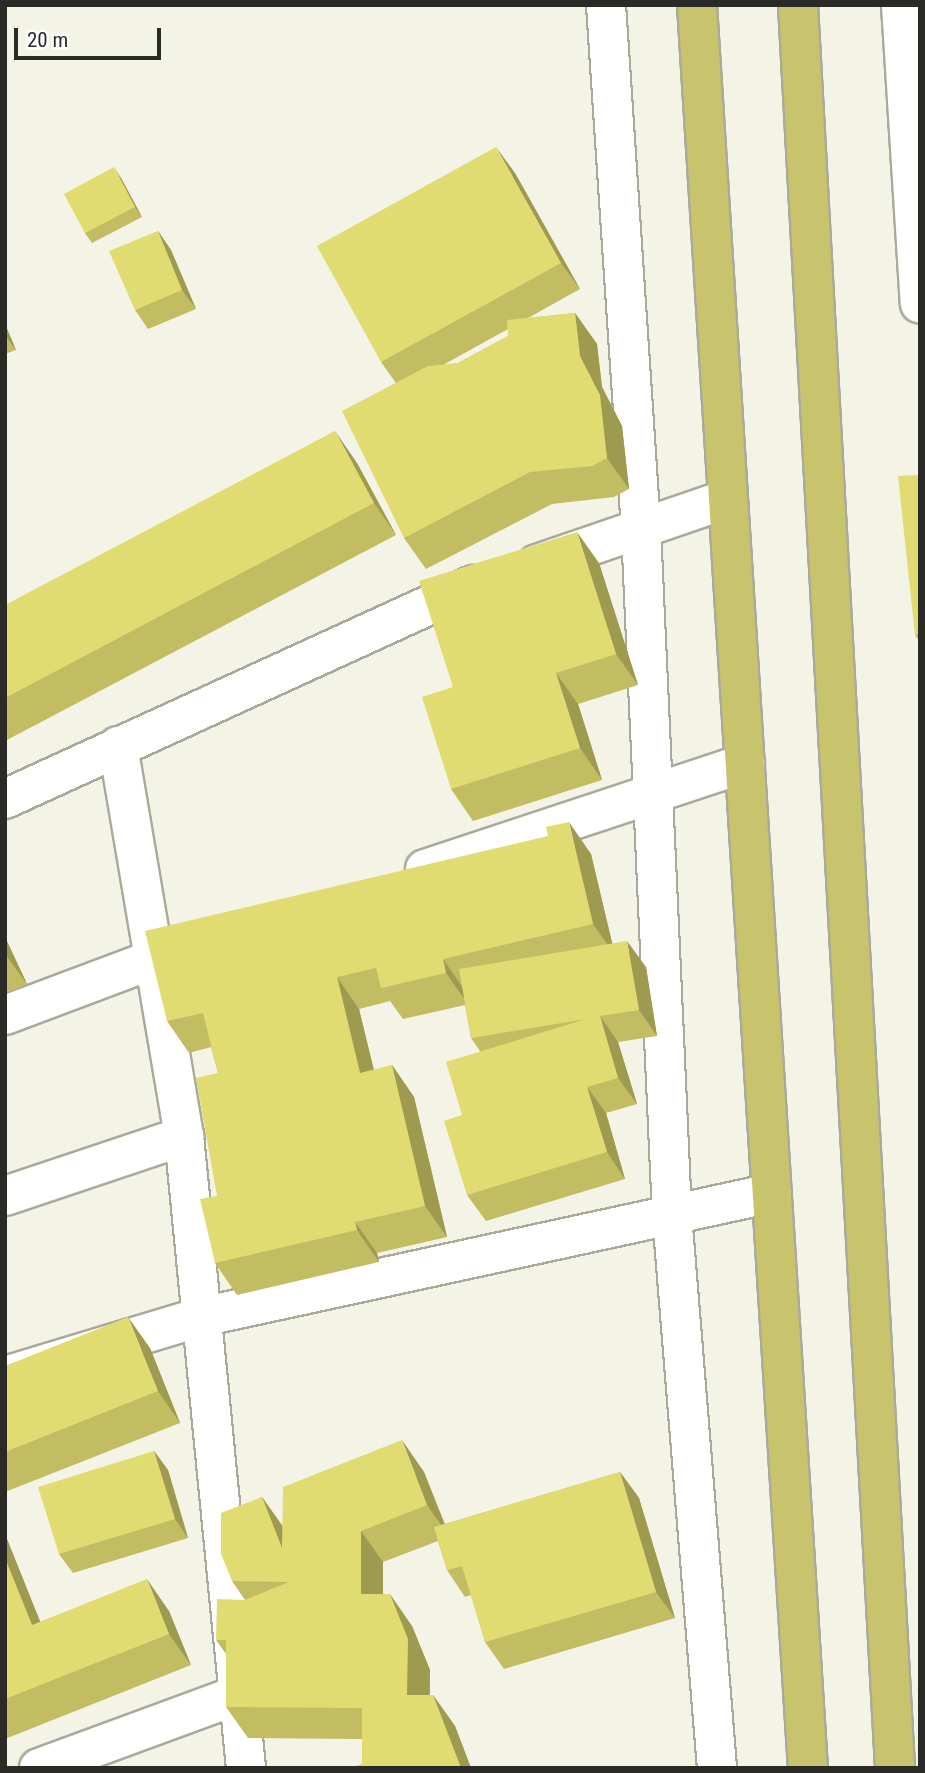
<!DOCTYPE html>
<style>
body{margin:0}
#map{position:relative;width:925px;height:1773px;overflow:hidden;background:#f3f3e6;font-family:"Roboto Condensed",sans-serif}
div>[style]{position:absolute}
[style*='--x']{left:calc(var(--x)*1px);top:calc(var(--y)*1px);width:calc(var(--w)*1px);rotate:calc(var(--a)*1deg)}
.roads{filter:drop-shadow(2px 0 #a9a99c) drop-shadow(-2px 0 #a9a99c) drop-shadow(0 2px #a9a99c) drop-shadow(0 -2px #a9a99c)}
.street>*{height:38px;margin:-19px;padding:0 19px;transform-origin:19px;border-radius:19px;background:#fff}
.highway>*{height:38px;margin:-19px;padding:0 19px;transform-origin:19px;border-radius:19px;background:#c8c46d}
.wall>*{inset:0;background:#c2bd62}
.shaded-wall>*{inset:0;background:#9e9a50}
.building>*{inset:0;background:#e1dc72}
span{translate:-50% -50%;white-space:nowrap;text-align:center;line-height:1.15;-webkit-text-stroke:5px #fff;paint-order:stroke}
.frame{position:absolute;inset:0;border:7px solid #2a2a26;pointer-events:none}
.scale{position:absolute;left:14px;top:28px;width:147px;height:32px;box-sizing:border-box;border:4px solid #2a2a26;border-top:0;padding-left:9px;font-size:21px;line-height:24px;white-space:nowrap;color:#2a2a26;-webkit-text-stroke:5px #fff;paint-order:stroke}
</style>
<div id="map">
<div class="roads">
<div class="street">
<i style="--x:606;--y:5;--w:525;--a:86.18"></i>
<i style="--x:641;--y:529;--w:687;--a:87.41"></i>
<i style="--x:672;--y:1215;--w:555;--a:85.35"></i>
<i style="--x:901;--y:5;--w:299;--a:86.4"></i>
<i style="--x:537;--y:564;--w:201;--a:-18.9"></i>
<i style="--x:118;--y:746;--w:396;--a:80.4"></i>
<i style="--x:184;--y:1136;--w:635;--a:84.4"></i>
<i style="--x:5;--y:799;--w:515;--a:-24.57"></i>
<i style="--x:425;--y:869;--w:337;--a:-18.3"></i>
<i style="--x:5;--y:1015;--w:188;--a:-20.6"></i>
<i style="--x:5;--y:1196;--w:189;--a:-18.5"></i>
<i style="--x:5;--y:1376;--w:205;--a:-16.8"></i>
<i style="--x:201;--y:1317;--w:584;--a:-12.25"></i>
<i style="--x:39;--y:1768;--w:214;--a:-20.2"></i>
</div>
<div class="highway">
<i style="--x:697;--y:5;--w:1766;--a:86.4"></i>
<i style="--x:798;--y:5;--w:1766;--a:86.85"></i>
</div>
</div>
<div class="wall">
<i style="clip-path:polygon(evenodd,515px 173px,580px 289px,528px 318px,575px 313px,597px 344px,602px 387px,622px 426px,629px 489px,614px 497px,552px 504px,426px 569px,404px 538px,396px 383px,381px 362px,515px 173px,508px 329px,508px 336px,458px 363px,443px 365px,508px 329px)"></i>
<i style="clip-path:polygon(121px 178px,142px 217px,92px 243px,85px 233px)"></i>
<i style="clip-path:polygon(158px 231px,171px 250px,196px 309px,148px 329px,135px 310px)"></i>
<i style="clip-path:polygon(5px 324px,16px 350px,5px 354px)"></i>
<i style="clip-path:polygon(357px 463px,396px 535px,5px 741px,5px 605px)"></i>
<i style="clip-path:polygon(920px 475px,920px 642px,915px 635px)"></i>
<i style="clip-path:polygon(599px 563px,638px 685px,578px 704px,602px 780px,473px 821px,451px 789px,453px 687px)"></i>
<i style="clip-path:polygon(548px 836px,591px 854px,612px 943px,646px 967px,657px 1036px,618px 1042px,637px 1104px,606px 1113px,625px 1179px,486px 1221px,467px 1195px,462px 1115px,480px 1051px,471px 1038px,465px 1005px,403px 1019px,390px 1001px,359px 1009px,374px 1070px,392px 1065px,414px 1097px,447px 1237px,377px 1253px,379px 1262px,237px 1295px,215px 1263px,217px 1196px,218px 1073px,211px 1047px,189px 1053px,167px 1021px)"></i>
<i style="clip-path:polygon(5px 937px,27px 984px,5px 994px)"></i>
<i style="clip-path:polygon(150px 1348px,180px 1423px,5px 1492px,5px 1366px)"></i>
<i style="clip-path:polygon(154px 1451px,168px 1470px,188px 1538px,73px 1573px,59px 1554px)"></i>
<i style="clip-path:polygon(424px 1472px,445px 1524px,620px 1472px,639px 1498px,675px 1618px,504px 1669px,485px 1642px,471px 1595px,465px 1597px,447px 1570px,438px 1541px,383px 1562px,383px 1594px,412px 1626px,430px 1670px,430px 1695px,433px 1695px,455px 1726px,471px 1768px,351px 1768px,362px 1764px,362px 1739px,248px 1738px,226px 1707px,226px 1654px,216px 1640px,245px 1600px,232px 1581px,262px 1497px,282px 1526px)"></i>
<i style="clip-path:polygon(5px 1534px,40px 1622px,169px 1611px,191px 1665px,5px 1739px)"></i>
</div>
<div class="shaded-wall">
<i style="clip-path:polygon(496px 147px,515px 173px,580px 289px,561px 263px)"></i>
<i style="clip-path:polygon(114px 167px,121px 178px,142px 217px,135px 207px)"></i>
<i style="clip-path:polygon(158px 231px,171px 250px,196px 309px,182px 290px)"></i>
<i style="clip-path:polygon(575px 313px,597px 344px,602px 387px,622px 426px,629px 489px,607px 458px,580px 356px)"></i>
<i style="clip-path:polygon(5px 324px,16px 350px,5px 335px)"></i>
<i style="clip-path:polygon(335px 431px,357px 463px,396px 535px,374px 503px)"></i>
<i style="clip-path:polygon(577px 532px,599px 563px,638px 685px,616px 654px)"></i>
<i style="clip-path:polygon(556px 673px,578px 704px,602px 780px,580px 748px)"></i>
<i style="clip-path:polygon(569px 822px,591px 854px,615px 955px,593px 924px)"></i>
<i style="clip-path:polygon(5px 937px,27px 984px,8px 958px,5px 951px)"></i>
<i style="clip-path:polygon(627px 941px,646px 967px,657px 1036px,639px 1010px)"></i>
<i style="clip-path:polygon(443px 959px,465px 991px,468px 1004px,446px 973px)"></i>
<i style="clip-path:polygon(337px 977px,359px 1009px,382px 1104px,360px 1073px)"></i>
<i style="clip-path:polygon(600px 1016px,618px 1042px,637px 1104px,618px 1078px)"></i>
<i style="clip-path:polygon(392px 1065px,414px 1097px,447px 1237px,425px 1206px)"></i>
<i style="clip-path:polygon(587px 1087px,606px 1113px,625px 1179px,607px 1152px)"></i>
<i style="clip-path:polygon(355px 1222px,377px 1253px,379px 1262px,357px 1230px)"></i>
<i style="clip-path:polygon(128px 1317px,150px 1348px,180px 1423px,158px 1391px)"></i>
<i style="clip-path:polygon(402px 1440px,424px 1472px,449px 1536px,427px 1505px)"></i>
<i style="clip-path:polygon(154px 1451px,168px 1470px,188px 1538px,175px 1519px)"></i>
<i style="clip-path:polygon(620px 1472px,639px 1498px,675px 1618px,656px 1592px)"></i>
<i style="clip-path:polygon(262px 1497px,284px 1528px,282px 1548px)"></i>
<i style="clip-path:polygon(361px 1531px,383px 1562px,383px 1625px,361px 1594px)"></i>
<i style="clip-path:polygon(5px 1534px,54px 1656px,32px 1625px,5px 1558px)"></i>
<i style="clip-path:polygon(147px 1579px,169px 1611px,191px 1665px,169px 1634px)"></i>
<i style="clip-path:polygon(390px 1594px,412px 1626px,430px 1670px,429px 1726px,407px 1695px)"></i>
<i style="clip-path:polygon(433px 1695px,455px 1726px,471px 1768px,461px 1768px)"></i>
</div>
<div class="building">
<i style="clip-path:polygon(496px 147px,561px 263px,381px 362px,317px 246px)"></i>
<i style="clip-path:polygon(114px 167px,135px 207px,85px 233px,64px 194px)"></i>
<i style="clip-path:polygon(158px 231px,182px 290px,135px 310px,109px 251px)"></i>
<i style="clip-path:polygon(575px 313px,580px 356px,600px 395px,607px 458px,592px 466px,530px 472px,404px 538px,342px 411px,428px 366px,458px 363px,508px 336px,507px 320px)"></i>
<i style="clip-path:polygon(335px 431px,374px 503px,5px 698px,5px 605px)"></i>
<i style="clip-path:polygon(920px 475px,920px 634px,915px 635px,898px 476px)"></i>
<i style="clip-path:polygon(577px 532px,616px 654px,556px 673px,580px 748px,451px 789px,422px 697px,453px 687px,419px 581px)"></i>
<i style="clip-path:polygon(569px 822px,593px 924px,443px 959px,446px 973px,381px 988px,376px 968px,337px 977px,360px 1073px,392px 1065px,425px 1206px,355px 1222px,357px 1230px,215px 1263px,200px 1199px,217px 1196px,196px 1078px,218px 1073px,203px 1013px,167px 1021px,145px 931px,548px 836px,546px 827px)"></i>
<i style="clip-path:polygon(627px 941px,639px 1010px,600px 1016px,618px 1078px,587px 1087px,607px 1152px,467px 1195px,444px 1121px,462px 1115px,446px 1062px,586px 1019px,471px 1038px,459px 969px)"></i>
<i style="clip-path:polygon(128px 1317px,158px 1391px,5px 1452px,5px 1366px)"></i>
<i style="clip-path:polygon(402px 1440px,427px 1505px,361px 1531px,361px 1594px,390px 1594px,408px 1639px,407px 1695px,433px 1695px,461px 1768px,351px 1768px,362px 1764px,362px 1708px,226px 1707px,226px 1640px,216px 1640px,217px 1599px,245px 1600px,289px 1582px,232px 1581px,221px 1554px,221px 1513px,262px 1497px,282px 1548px,283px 1487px)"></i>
<i style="clip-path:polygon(154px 1451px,175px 1519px,59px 1554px,38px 1487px)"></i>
<i style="clip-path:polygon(620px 1472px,656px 1592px,485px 1642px,462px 1566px,447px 1570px,434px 1527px)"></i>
<i style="clip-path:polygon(5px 1558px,32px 1625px,147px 1579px,169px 1634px,5px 1699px)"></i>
</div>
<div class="frame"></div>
<div class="scale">20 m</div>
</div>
